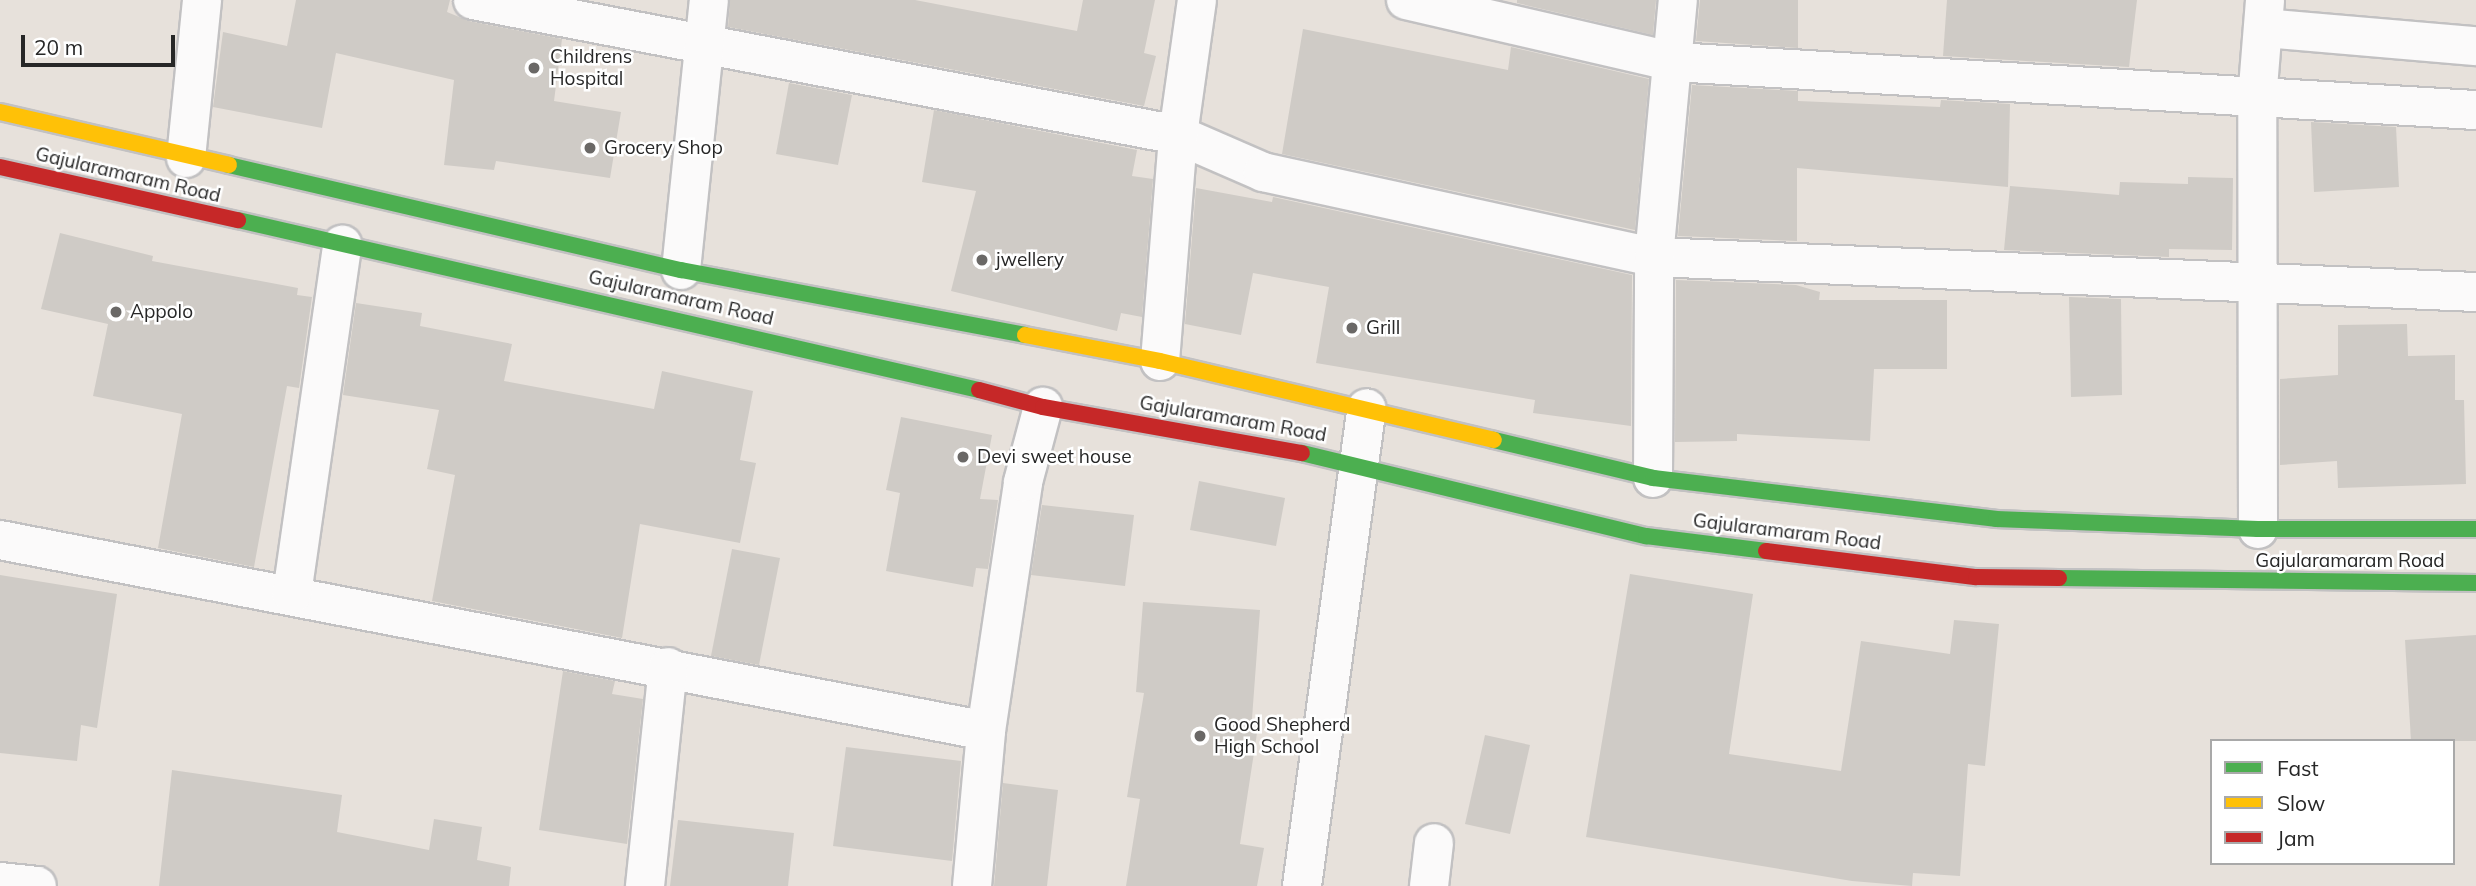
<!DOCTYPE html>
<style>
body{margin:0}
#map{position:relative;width:2476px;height:886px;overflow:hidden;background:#e7e1db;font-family:Mulish,sans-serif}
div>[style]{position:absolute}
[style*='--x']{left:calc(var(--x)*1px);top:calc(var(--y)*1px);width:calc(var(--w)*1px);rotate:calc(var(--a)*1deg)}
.building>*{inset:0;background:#cfcbc6}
.roads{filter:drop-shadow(2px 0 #c2c1c2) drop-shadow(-2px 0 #c2c1c2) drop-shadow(0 2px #c2c1c2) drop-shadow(0 -2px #c2c1c2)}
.street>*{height:38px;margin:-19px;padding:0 19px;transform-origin:19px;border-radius:19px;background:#fbfafa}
.fast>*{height:16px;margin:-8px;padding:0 8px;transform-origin:8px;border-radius:8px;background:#4caf50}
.slow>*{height:16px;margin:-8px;padding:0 8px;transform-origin:8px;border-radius:8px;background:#ffc107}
.jam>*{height:16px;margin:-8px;padding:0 8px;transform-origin:8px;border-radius:8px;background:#c62828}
.dots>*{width:19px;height:19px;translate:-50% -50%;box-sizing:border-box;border:4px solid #fff;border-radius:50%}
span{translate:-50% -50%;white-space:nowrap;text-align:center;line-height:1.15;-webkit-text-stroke:5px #fff;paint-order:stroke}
.poi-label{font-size:19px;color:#272727}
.left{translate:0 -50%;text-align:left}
.street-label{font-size:19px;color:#272727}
.legend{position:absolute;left:2210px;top:739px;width:245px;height:126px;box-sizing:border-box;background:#fff;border:2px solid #a9a9a9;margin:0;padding:9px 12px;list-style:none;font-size:21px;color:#272727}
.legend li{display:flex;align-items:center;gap:14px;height:35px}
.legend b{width:35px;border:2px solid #a9a9a9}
.scale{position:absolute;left:21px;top:35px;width:154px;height:32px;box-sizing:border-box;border:4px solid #272727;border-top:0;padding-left:9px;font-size:21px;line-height:24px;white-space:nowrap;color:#272727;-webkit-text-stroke:5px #fff;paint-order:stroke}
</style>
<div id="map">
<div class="building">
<i style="clip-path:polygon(296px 0,450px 0,447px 12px,469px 21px,562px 39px,554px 101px,621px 112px,610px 178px,496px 161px,494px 170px,444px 165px,454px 80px,336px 53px,322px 128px,213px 107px,223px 32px,287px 46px)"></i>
<i style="clip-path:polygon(730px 0,915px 0,1077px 31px,1083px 0,1155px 0,1144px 53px,1156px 56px,1144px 106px,728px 27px)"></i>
<i style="clip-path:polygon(1517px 0,1656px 0,1653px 35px,1517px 3px)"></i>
<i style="clip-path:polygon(1700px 0,1798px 0,1798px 48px,1696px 41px)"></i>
<i style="clip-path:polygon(1947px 0,2137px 0,2129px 67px,1943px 56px)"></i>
<i style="clip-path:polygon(1303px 29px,1508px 70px,1511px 47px,1649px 79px,1635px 230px,1282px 154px)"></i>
<i style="clip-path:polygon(789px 83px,852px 95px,838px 165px,776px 154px)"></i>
<i style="clip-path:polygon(1692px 85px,1798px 91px,1798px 101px,1940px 107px,1941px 100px,2010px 104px,2008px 187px,1797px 168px,1797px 241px,1678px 236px)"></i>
<i style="clip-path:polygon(934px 110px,1137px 150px,1132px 176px,1153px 179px,1142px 317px,1121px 313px,1117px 331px,951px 291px,976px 191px,922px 182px)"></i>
<i style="clip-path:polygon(2311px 122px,2396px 127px,2399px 187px,2314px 192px)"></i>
<i style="clip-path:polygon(2188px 177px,2233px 178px,2232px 250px,2169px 249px,2169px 257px,2004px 250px,2010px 186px,2119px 195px,2120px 182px,2188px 184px)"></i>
<i style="clip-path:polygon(1196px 188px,1272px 202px,1273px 197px,1632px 275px,1631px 426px,1533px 413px,1535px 400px,1316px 363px,1329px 287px,1253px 273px,1241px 335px,1185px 324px)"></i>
<i style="clip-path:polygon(60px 233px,153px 256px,152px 261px,298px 288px,297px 295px,312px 297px,299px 388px,287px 386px,254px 567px,158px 548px,182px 414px,93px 396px,108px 324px,41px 309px)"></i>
<i style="clip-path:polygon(1676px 280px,1796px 285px,1820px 292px,1819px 300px,1947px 300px,1947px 369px,1874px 369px,1870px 441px,1737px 434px,1737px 441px,1675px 442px)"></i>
<i style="clip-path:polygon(2069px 297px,2121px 299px,2122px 395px,2071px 397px)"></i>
<i style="clip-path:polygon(356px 303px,422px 313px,420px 326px,512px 344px,504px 381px,654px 409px,662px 371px,753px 391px,740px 460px,756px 463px,740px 543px,640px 524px,622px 638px,432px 601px,455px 475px,427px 469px,439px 410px,343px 395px)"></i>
<i style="clip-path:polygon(2407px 324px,2408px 356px,2455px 355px,2455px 400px,2464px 400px,2466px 484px,2338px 488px,2337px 461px,2280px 465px,2280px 379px,2338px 375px,2338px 325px)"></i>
<i style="clip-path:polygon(901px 417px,992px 435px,980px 499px,998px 500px,988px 569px,976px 568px,973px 587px,886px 571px,900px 493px,886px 490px)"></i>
<i style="clip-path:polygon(1199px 481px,1285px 498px,1276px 546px,1190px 530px)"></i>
<i style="clip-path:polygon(1042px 505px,1134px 515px,1125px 586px,1031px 575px)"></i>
<i style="clip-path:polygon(732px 549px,780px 558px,759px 665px,711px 656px)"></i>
<i style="clip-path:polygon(1630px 574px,1753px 594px,1729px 754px,1841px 771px,1861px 641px,1950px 654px,1954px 620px,1999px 624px,1985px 766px,1968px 764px,1960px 876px,1913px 873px,1912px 886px,1852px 881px,1586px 837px)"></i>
<i style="clip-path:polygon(0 575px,117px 594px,97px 728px,81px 725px,77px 761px,0 753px)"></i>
<i style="clip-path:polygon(1143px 602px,1260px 610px,1251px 732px,1257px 733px,1240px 844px,1264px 848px,1257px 886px,1126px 886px,1140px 799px,1127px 797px,1144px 693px,1136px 692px)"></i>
<i style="clip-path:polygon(2476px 635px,2476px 741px,2411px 741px,2405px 640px)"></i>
<i style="clip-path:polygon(563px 671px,615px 681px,612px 694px,643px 699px,627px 844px,539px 830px)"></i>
<i style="clip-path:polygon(1485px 735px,1530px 745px,1510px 834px,1465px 824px)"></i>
<i style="clip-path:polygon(846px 747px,961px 761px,952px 861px,833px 846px)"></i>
<i style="clip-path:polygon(172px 770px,342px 795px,337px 832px,429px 850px,434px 819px,482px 827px,477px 860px,511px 867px,509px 886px,159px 886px)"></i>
<i style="clip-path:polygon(1003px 783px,1058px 790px,1047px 886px,994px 886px)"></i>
<i style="clip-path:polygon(678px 820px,794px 833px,788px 886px,670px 886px)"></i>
</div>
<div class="roads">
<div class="street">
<i style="--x:473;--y:0;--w:718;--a:10.84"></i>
<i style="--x:1178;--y:135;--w:93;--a:23.5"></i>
<i style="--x:1263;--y:172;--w:400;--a:12.3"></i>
<i style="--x:1654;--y:257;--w:823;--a:2.44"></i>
<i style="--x:1406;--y:0;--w:275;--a:13"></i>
<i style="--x:1674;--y:62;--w:803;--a:3.43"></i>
<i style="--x:2264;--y:28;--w:213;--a:4.9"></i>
<i style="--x:186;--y:158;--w:159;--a:-84.2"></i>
<i style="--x:681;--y:270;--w:271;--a:-84.1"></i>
<i style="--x:1160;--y:361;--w:227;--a:-85.4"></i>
<i style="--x:1178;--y:135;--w:136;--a:-82"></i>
<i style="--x:1653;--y:478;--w:221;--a:-89.7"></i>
<i style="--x:1654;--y:257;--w:258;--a:-84.7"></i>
<i style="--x:2258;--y:529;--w:429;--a:-90.1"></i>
<i style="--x:2257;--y:100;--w:100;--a:-85.4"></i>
<i style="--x:0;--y:540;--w:1004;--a:10.96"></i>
<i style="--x:292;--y:594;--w:353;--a:-81.8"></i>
<i style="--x:0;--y:882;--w:37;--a:6"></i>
<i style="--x:645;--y:886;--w:220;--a:-84"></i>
<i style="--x:972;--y:886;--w:156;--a:-84.8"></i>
<i style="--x:986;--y:731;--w:252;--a:-81.5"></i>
<i style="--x:1023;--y:482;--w:78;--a:-75.1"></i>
<i style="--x:1302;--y:886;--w:482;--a:-82.3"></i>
<i style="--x:1429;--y:886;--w:43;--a:-83.4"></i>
</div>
<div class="fast">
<i style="--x:229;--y:165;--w:464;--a:13.1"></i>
<i style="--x:681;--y:270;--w:350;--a:10.7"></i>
<i style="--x:238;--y:220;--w:760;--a:12.92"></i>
<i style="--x:1494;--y:440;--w:163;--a:13.4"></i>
<i style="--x:1653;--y:478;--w:345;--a:6.8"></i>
<i style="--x:1996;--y:519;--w:262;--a:2.2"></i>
<i style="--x:2258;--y:529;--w:218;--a:0"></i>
<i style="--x:1302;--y:453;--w:354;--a:13.6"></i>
<i style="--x:1646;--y:536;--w:121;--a:7.1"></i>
<i style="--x:2059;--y:578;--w:417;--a:0.7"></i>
</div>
<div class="slow">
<i style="--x:0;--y:112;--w:235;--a:13"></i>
<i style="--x:1025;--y:335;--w:137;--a:10.9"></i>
<i style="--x:1160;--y:361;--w:343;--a:13.3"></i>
</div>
<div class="jam">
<i style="--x:0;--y:167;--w:244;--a:12.6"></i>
<i style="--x:979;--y:390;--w:66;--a:14.9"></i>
<i style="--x:1043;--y:407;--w:263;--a:10.1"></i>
<i style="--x:1766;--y:551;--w:212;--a:7.1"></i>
<i style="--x:1976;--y:577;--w:83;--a:0.7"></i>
</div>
</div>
<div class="dots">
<i style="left:534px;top:68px;background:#6a6866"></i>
<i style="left:590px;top:148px;background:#6a6866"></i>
<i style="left:982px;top:260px;background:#6a6866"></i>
<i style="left:116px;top:312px;background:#6a6866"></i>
<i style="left:1352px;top:328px;background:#6a6866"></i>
<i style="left:963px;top:457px;background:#6a6866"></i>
<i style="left:1200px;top:736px;background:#6a6866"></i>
</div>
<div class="poi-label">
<span class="left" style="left:550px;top:68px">Childrens<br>Hospital</span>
<span class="left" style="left:604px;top:148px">Grocery Shop</span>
<span class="left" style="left:996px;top:260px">jwellery</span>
<span class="left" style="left:130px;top:312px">Appolo</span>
<span class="left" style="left:1366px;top:328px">Grill</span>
<span class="left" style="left:977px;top:457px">Devi sweet house</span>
<span class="left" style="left:1214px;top:736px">Good Shepherd<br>High School</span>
</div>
<div class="street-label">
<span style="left:128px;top:175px;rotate:13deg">Gajularamaram Road</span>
<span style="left:681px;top:298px;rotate:13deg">Gajularamaram Road</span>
<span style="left:1233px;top:419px;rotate:10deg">Gajularamaram Road</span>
<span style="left:1787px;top:532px;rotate:7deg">Gajularamaram Road</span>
<span style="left:2350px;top:561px">Gajularamaram Road</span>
</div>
<ul class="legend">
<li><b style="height:9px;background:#4caf50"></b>Fast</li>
<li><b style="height:9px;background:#ffc107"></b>Slow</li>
<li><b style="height:9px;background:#c62828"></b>Jam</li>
</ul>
<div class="scale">20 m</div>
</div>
